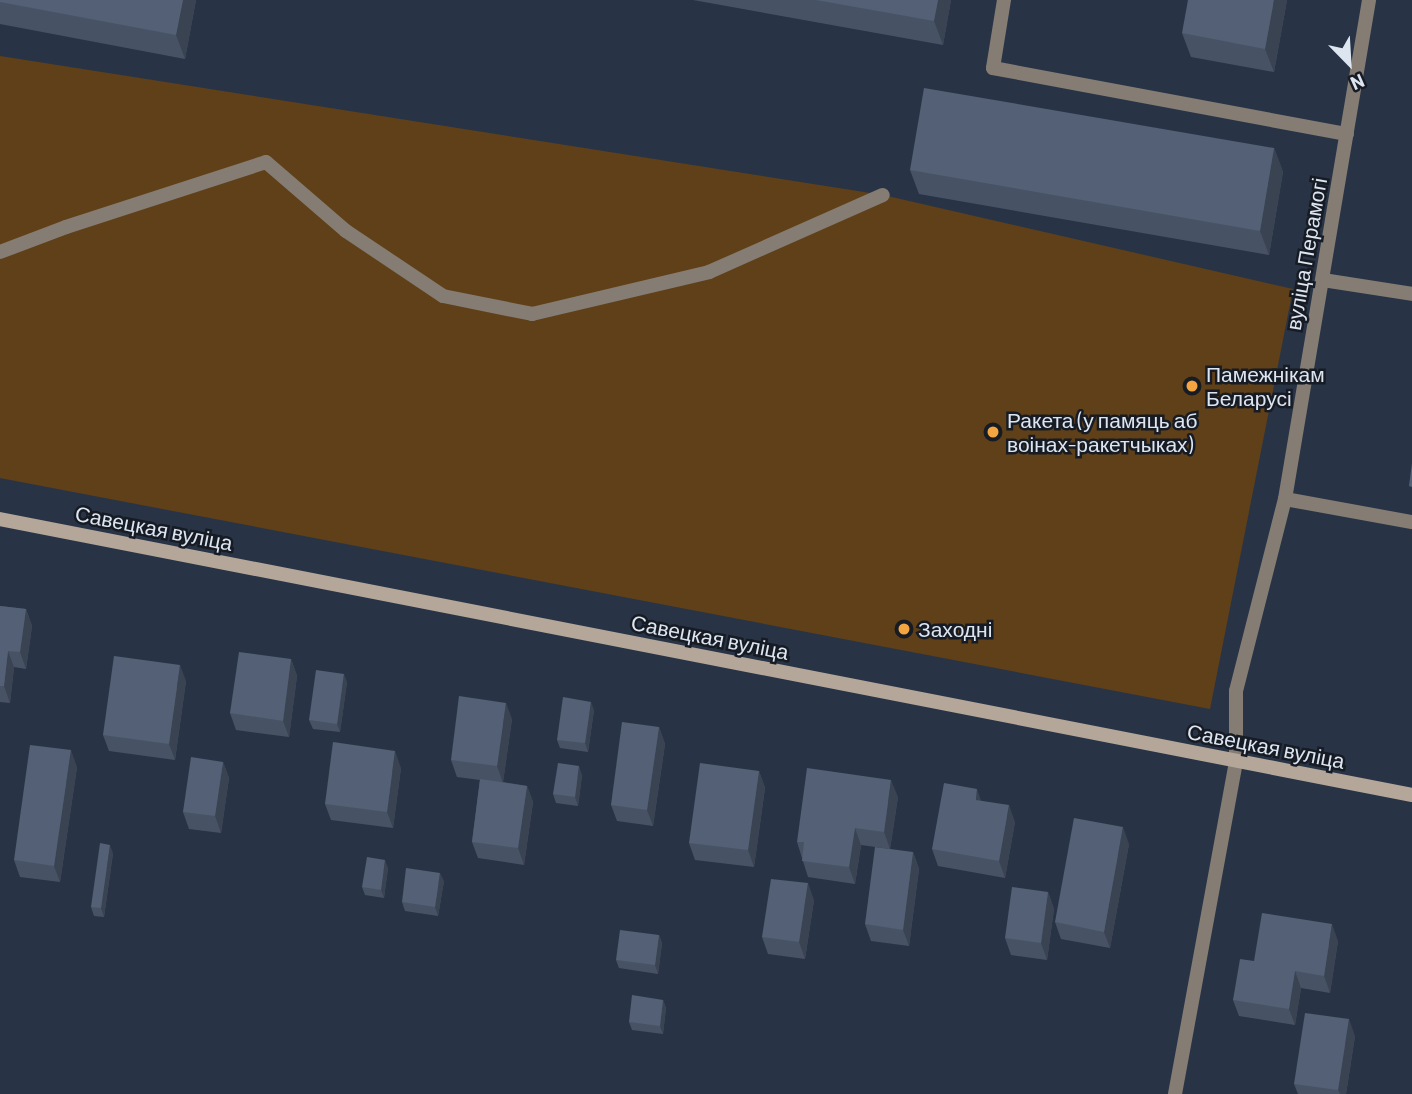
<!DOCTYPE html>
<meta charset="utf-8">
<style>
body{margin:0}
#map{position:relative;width:1412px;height:1094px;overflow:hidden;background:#283446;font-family:Barlow,sans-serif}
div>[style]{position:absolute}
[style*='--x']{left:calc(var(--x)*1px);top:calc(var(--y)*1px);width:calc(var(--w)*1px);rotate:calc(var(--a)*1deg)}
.green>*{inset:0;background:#604018}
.service>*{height:14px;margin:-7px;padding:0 7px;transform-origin:7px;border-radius:7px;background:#857d74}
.pedestrian>*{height:14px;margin:-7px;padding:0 7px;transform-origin:7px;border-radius:7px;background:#857d74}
.minor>*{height:14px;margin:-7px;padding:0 7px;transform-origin:7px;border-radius:7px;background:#857d74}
.secondary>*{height:14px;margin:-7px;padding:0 7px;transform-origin:7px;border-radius:7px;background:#b4a799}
.wall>*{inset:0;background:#475365}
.shaded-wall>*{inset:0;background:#3a4352}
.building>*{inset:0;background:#536075}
.dots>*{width:19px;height:19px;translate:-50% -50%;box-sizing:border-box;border:4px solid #161b24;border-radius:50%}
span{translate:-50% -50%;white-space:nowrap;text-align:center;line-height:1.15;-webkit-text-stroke:5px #161b24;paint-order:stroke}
.street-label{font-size:21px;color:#dde5f1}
.poi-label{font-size:21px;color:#dde5f1}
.left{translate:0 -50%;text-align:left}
.north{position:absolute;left:1314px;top:28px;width:70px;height:70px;-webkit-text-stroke:5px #161b24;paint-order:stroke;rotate:156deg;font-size:19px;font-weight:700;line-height:28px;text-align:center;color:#dde5f1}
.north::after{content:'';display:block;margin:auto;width:24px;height:32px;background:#dde5f1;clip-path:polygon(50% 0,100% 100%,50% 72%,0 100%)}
</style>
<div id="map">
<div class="green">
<i style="clip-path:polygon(0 56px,883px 195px,1293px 289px,1210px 709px,0 478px)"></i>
</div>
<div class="service">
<i style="--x:1323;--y:280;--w:90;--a:8.9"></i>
<i style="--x:1285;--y:499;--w:129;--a:10.3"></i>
<i style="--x:1175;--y:1094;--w:339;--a:-79.6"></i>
</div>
<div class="pedestrian">
<i style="--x:0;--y:252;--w:71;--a:-20.7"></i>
<i style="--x:66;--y:227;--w:210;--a:-18"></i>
<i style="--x:266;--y:162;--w:106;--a:40.8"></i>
<i style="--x:346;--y:231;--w:117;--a:33.8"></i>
<i style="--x:443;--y:296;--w:91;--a:11.4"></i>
<i style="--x:532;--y:314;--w:182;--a:-13.3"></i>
<i style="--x:709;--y:272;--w:190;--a:-23.9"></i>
</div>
<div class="minor">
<i style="--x:1004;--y:0;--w:69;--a:99.2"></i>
<i style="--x:993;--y:68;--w:360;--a:10.6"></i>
<i style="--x:1236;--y:761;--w:70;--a:-90"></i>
<i style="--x:1236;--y:691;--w:198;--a:-75.7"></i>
<i style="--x:1285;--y:499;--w:506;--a:-80.44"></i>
</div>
<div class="secondary">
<i style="--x:0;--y:519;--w:1439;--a:11.06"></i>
</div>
<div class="wall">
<i style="clip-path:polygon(0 0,196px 0,185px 59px,0 24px)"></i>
<i style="clip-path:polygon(693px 0,951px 0,943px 45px)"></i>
<i style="clip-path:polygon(1287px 0,1274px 72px,1191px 57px,1182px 33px)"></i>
<i style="clip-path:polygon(1274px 148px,1283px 172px,1269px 255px,919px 194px,910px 170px)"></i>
<i style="clip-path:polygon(0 606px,26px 609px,32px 626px,26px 669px,14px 667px,10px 703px,0 702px)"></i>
<i style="clip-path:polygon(291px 659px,297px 676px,289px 737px,236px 730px,230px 713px)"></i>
<i style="clip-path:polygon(186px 681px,175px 760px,109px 751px,103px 735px)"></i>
<i style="clip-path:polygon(347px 682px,340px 732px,313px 729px,309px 720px)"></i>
<i style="clip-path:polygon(594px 710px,588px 752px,560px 748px,557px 740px)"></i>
<i style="clip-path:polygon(512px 719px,503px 782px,527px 786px,533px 802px,524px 865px,478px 858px,472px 842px,480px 780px,457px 777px,451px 760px)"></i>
<i style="clip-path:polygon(659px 727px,665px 744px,653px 826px,617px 821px,611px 805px)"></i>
<i style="clip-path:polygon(223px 762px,229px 778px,221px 833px,189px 829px,183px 812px)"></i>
<i style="clip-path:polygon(77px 767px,60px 882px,20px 877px,14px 860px)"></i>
<i style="clip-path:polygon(401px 768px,393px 828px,331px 820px,325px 804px)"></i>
<i style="clip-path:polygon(759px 771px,765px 788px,754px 867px,695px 860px,689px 843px)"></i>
<i style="clip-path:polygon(582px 775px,578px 806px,556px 803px,553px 794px)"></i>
<i style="clip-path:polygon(898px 797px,890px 849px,861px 845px,855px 884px,808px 877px,797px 842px)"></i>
<i style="clip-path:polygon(981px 801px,1015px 822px,1005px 878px,938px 866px,932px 849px)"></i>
<i style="clip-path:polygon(1129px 844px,1110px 948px,1061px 939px,1055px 922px)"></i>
<i style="clip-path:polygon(913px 852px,919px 869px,909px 946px,871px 941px,865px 924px)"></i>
<i style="clip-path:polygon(113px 853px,104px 917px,94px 916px,91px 907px)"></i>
<i style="clip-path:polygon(388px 868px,384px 898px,365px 895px,362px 887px)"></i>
<i style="clip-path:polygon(444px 881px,438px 916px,405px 911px,402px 902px)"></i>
<i style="clip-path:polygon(1048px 892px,1054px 909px,1047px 960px,1011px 955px,1005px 938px)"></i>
<i style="clip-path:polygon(814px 900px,805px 959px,768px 954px,762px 937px)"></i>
<i style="clip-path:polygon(659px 935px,662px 943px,658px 974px,619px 968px,616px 960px)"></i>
<i style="clip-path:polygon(1338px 941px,1330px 993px,1301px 988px,1295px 1025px,1239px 1016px,1233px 1000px,1254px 961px)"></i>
<i style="clip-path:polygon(663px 1000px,666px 1008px,663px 1034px,632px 1030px,629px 1022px)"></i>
<i style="clip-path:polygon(1355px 1036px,1346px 1094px,1298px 1094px,1294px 1084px)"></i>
</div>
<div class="shaded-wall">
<i style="clip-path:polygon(183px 0,196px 0,185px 59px,176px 35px)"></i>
<i style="clip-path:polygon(938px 0,951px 0,943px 45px,934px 21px)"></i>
<i style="clip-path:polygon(1274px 0,1287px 0,1274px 72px,1265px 49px)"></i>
<i style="clip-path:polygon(1274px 148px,1283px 172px,1269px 255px,1260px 231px)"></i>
<i style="clip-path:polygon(26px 609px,32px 626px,26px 669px,20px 652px)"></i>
<i style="clip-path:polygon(8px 651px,14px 667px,10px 703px,4px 686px)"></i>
<i style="clip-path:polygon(291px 659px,297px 676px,289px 737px,283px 721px)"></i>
<i style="clip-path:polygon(180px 665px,186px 681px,175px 760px,169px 744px)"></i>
<i style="clip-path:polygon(344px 674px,347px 682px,340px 732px,337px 724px)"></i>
<i style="clip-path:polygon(591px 702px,594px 710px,588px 752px,585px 743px)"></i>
<i style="clip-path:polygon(506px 703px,512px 719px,503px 783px,497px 766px)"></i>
<i style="clip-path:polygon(659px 727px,665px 744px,653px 826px,647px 810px)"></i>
<i style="clip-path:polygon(71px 750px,77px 767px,60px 882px,54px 866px)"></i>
<i style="clip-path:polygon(395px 751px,401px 768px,393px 828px,387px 812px)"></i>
<i style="clip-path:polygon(223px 762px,229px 778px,221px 833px,215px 816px)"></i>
<i style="clip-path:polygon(579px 766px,582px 775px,578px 806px,575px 797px)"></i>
<i style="clip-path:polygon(759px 771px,765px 788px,754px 867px,748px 850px)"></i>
<i style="clip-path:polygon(891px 780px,898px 797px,890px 849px,884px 832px)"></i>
<i style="clip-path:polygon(527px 786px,533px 802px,524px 865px,518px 848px)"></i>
<i style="clip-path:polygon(977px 789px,983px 806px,976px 800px)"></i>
<i style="clip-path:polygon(1009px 805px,1015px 822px,1005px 878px,999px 861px)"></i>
<i style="clip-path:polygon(1123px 827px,1129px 844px,1110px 948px,1104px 932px)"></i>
<i style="clip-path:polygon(855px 828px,861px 845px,855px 884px,849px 867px)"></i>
<i style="clip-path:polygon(110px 845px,113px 853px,104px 917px,101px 908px)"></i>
<i style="clip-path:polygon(913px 852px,919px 869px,909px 946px,903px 930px)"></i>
<i style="clip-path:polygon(385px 860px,388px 868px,384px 898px,381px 890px)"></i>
<i style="clip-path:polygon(440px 873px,444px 881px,438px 916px,435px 907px)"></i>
<i style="clip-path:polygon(808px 883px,814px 900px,805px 959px,799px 942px)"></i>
<i style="clip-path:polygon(1048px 892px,1054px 909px,1047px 960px,1041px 943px)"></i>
<i style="clip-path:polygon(1332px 924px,1338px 941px,1330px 993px,1324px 976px)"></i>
<i style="clip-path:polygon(659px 935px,662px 943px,658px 974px,655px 965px)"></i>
<i style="clip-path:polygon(1295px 971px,1301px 988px,1295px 1025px,1289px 1009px)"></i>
<i style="clip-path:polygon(663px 1000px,666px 1008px,663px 1034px,660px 1026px)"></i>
<i style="clip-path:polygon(1349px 1019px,1355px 1036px,1346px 1094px,1340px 1094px,1338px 1090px)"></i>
</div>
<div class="building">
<i style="clip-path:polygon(0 0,183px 0,176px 35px,0 2px)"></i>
<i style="clip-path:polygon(816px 0,938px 0,934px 21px)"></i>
<i style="clip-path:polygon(1188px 0,1274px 0,1265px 49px,1182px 33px)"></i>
<i style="clip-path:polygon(924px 88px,1274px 148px,1260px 231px,910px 170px)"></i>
<i style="clip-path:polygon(1412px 463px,1412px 487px,1409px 486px)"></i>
<i style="clip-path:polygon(0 606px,26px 609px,20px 652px,8px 651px,4px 686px,0 686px)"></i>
<i style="clip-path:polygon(239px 652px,291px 659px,283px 721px,230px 713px)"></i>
<i style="clip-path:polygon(114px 656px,180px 665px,169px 744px,103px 735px)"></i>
<i style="clip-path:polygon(316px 670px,344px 674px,337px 724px,309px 720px)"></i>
<i style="clip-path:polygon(459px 696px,506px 703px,497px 766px,451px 760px)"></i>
<i style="clip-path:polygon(563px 697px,591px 702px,585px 743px,557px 740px)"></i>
<i style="clip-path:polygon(622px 722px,659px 727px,647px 810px,611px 805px)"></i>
<i style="clip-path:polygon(333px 742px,395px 751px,387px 812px,325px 804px)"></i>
<i style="clip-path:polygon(30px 745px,71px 750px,54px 866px,14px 860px)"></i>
<i style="clip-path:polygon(191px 757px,223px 762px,215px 816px,183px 812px)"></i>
<i style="clip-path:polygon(558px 763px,579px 766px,575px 797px,553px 794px)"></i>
<i style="clip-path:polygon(700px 763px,759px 771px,748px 850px,689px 843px)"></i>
<i style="clip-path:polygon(807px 768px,891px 780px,884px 832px,855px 828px,849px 867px,802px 861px,804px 842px,797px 842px)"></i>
<i style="clip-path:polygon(480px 779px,527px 786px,518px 848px,472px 842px)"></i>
<i style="clip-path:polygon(944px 783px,977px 789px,976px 800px,1009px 805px,999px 861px,932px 849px)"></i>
<i style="clip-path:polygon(1074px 818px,1123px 827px,1104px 932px,1055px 922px)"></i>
<i style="clip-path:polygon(100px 843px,110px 845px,101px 908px,91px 907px)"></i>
<i style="clip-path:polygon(875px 847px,913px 852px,903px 930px,865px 924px)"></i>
<i style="clip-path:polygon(367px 857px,385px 860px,381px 890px,362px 887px)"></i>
<i style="clip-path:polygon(406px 868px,440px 873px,435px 907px,402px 902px)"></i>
<i style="clip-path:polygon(771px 879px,808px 883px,799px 942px,762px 937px)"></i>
<i style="clip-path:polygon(1012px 887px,1048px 892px,1041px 943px,1005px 938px)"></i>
<i style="clip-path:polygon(1262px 913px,1332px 924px,1324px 976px,1295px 971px,1289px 1009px,1233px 1000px,1240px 959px,1254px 961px)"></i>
<i style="clip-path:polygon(620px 930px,659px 935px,655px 965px,616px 960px)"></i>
<i style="clip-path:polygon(632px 995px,663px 1000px,660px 1026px,629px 1022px)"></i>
<i style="clip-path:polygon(1305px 1013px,1349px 1019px,1338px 1090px,1294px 1084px)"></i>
</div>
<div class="dots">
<i style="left:1192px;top:386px;background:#f2a541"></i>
<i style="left:993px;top:432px;background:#f2a541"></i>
<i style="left:904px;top:629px;background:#f2a541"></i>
</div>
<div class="street-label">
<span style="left:1306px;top:254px;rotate:-80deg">вуліца Перамогі</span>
<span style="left:154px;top:528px;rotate:11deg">Савецкая вуліца</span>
<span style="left:710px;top:637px;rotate:11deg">Савецкая вуліца</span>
<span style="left:1266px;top:746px;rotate:11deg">Савецкая вуліца</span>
</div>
<div class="poi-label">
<span class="left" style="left:1206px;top:386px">Памежнікам<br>Беларусі</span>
<span class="left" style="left:1007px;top:432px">Ракета (у памяць аб<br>воінах-ракетчыках)</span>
<span class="left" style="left:918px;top:629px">Заходні</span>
</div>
<div class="north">N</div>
</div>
